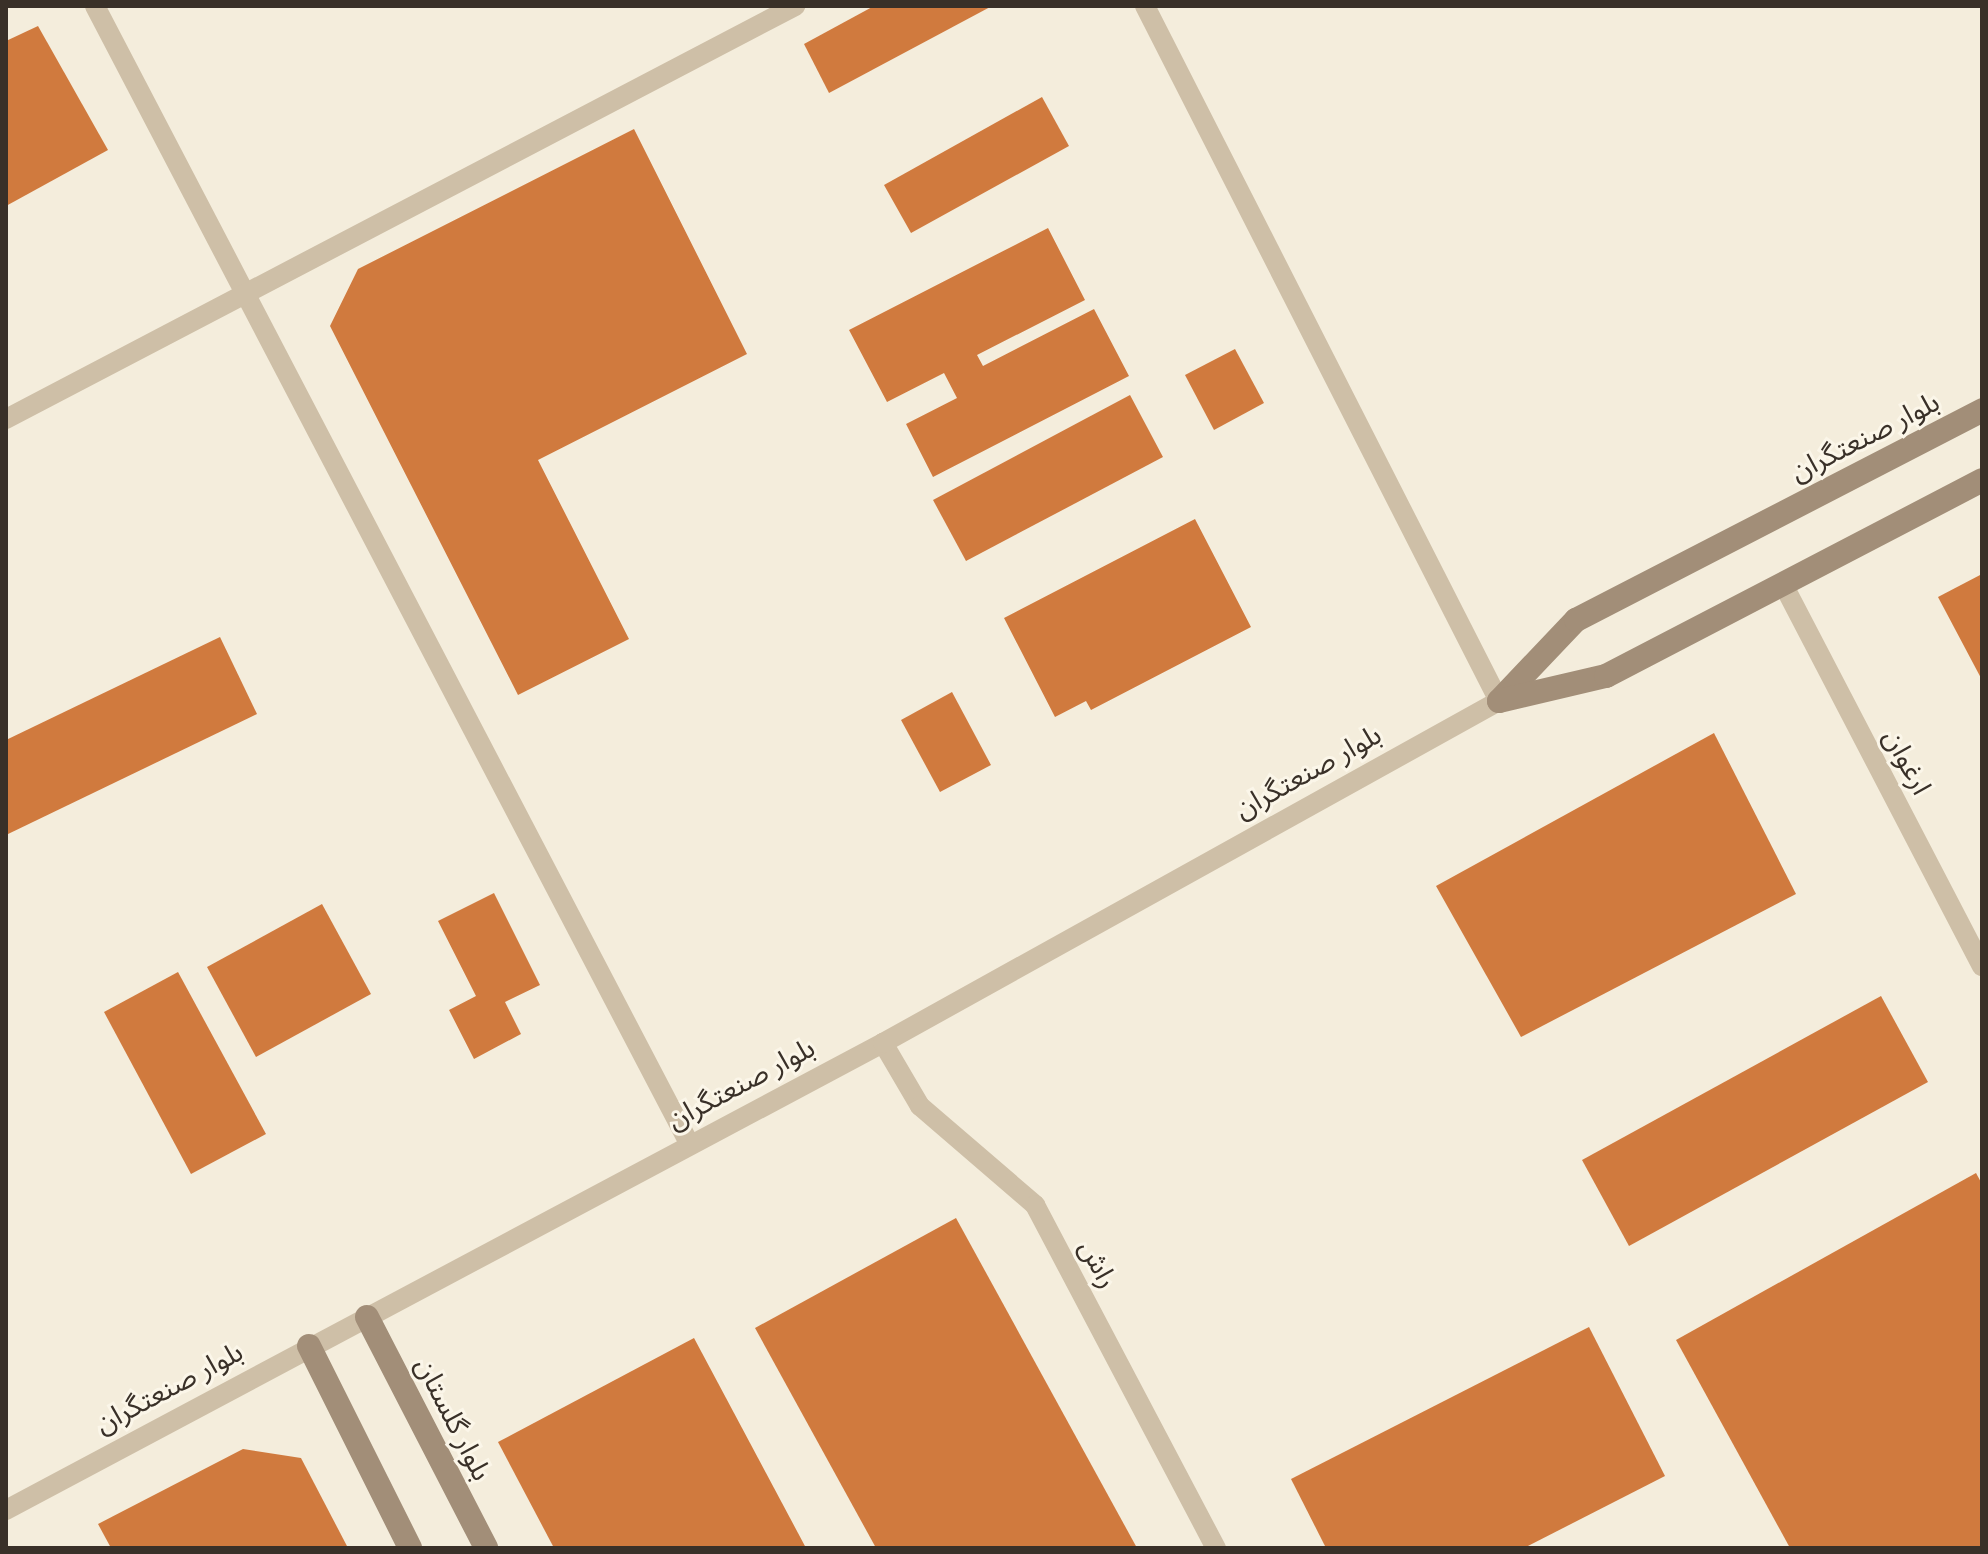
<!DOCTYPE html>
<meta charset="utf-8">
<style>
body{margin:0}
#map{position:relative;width:1988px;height:1554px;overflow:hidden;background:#f4eddc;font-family:Signika,"Noto Sans Arabic",sans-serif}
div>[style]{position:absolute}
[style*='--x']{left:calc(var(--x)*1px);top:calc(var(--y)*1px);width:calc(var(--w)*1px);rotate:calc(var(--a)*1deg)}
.building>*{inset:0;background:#d07a3e}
.lane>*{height:20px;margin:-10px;padding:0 10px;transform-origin:10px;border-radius:10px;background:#cebfa7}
.secondary>*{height:24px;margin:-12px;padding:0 12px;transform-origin:12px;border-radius:12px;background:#a28e78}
span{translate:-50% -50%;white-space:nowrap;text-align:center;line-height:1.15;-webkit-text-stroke:6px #fbf6e9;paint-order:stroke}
.street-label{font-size:28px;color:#393028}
.frame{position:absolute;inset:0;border:8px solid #393028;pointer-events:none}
</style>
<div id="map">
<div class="building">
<i style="clip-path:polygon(874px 6px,992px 6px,829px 93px,804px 44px)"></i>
<i style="clip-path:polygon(38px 26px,108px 150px,6px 206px,6px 41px)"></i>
<i style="clip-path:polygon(1042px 97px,1069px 146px,911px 233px,884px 185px)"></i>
<i style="clip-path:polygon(634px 129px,747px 354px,538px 460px,629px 639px,518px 695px,330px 326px,358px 269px)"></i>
<i style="clip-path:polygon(1048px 228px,1085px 300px,977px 355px,983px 366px,1094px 309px,1129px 376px,933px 477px,906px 424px,957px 398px,944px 373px,887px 402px,849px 330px)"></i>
<i style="clip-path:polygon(1235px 349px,1264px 403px,1214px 430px,1185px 375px)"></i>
<i style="clip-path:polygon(1130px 395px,1163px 457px,966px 561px,933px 500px)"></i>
<i style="clip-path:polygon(1195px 519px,1251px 627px,1091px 710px,1086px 701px,1055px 717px,1004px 618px)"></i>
<i style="clip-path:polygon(1982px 574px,1982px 680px,1938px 597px)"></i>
<i style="clip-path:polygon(220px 637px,257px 714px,6px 835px,6px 740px)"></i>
<i style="clip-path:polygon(952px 692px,991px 765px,940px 792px,901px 720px)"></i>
<i style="clip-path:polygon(1714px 733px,1796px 894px,1521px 1037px,1436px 886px)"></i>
<i style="clip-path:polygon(494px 893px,540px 985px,505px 1002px,521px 1034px,474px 1059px,449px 1010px,476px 996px,438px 921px)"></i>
<i style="clip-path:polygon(322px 904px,371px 994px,256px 1057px,207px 967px)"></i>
<i style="clip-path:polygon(178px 972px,266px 1134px,191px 1174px,104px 1012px)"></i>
<i style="clip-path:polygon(1881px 996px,1928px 1082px,1629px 1246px,1582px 1160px)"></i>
<i style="clip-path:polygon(1976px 1173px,1982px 1184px,1982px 1548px,1790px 1548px,1676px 1340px)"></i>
<i style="clip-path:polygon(956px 1218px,1137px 1548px,876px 1548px,755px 1328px)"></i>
<i style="clip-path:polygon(1589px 1327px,1665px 1476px,1524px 1548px,1326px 1548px,1291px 1479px)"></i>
<i style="clip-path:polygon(694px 1338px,806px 1548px,554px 1548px,498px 1442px)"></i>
<i style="clip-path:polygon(243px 1449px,301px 1458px,348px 1548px,111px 1548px,98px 1524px)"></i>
</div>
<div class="lane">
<i style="--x:95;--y:6;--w:1285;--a:62.42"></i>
<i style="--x:6;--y:419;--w:891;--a:-27.63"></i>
<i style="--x:1783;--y:584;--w:431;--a:62.5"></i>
<i style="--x:883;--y:1043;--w:73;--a:59.6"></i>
<i style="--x:920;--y:1106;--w:152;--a:40.7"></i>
<i style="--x:1035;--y:1205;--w:388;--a:62.2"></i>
<i style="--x:6;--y:1510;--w:994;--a:-28.04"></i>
<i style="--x:883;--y:1043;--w:705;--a:-29.04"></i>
<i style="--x:1499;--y:701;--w:780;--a:-116.99"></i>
</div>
<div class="secondary">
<i style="--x:1499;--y:701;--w:112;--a:-46.5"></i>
<i style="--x:1576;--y:620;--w:457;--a:-27.3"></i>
<i style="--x:1499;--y:701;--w:110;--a:-13.2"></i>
<i style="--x:1606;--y:676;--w:424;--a:-27.5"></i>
<i style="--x:367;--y:1317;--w:260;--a:62.7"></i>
<i style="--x:309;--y:1346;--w:226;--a:63.4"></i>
</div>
<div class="street-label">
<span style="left:1865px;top:437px;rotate:-27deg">بلوار صنعتگران</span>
<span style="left:1907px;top:762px;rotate:62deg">ارغوان</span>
<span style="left:1308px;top:772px;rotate:-29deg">بلوار صنعتگران</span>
<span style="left:741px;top:1084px;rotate:-28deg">بلوار صنعتگران</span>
<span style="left:1098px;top:1264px;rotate:62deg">راش</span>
<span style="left:169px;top:1388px;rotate:-28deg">بلوار صنعتگران</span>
<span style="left:453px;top:1419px;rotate:63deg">بلوار گلستان</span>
</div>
<div class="frame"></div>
</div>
